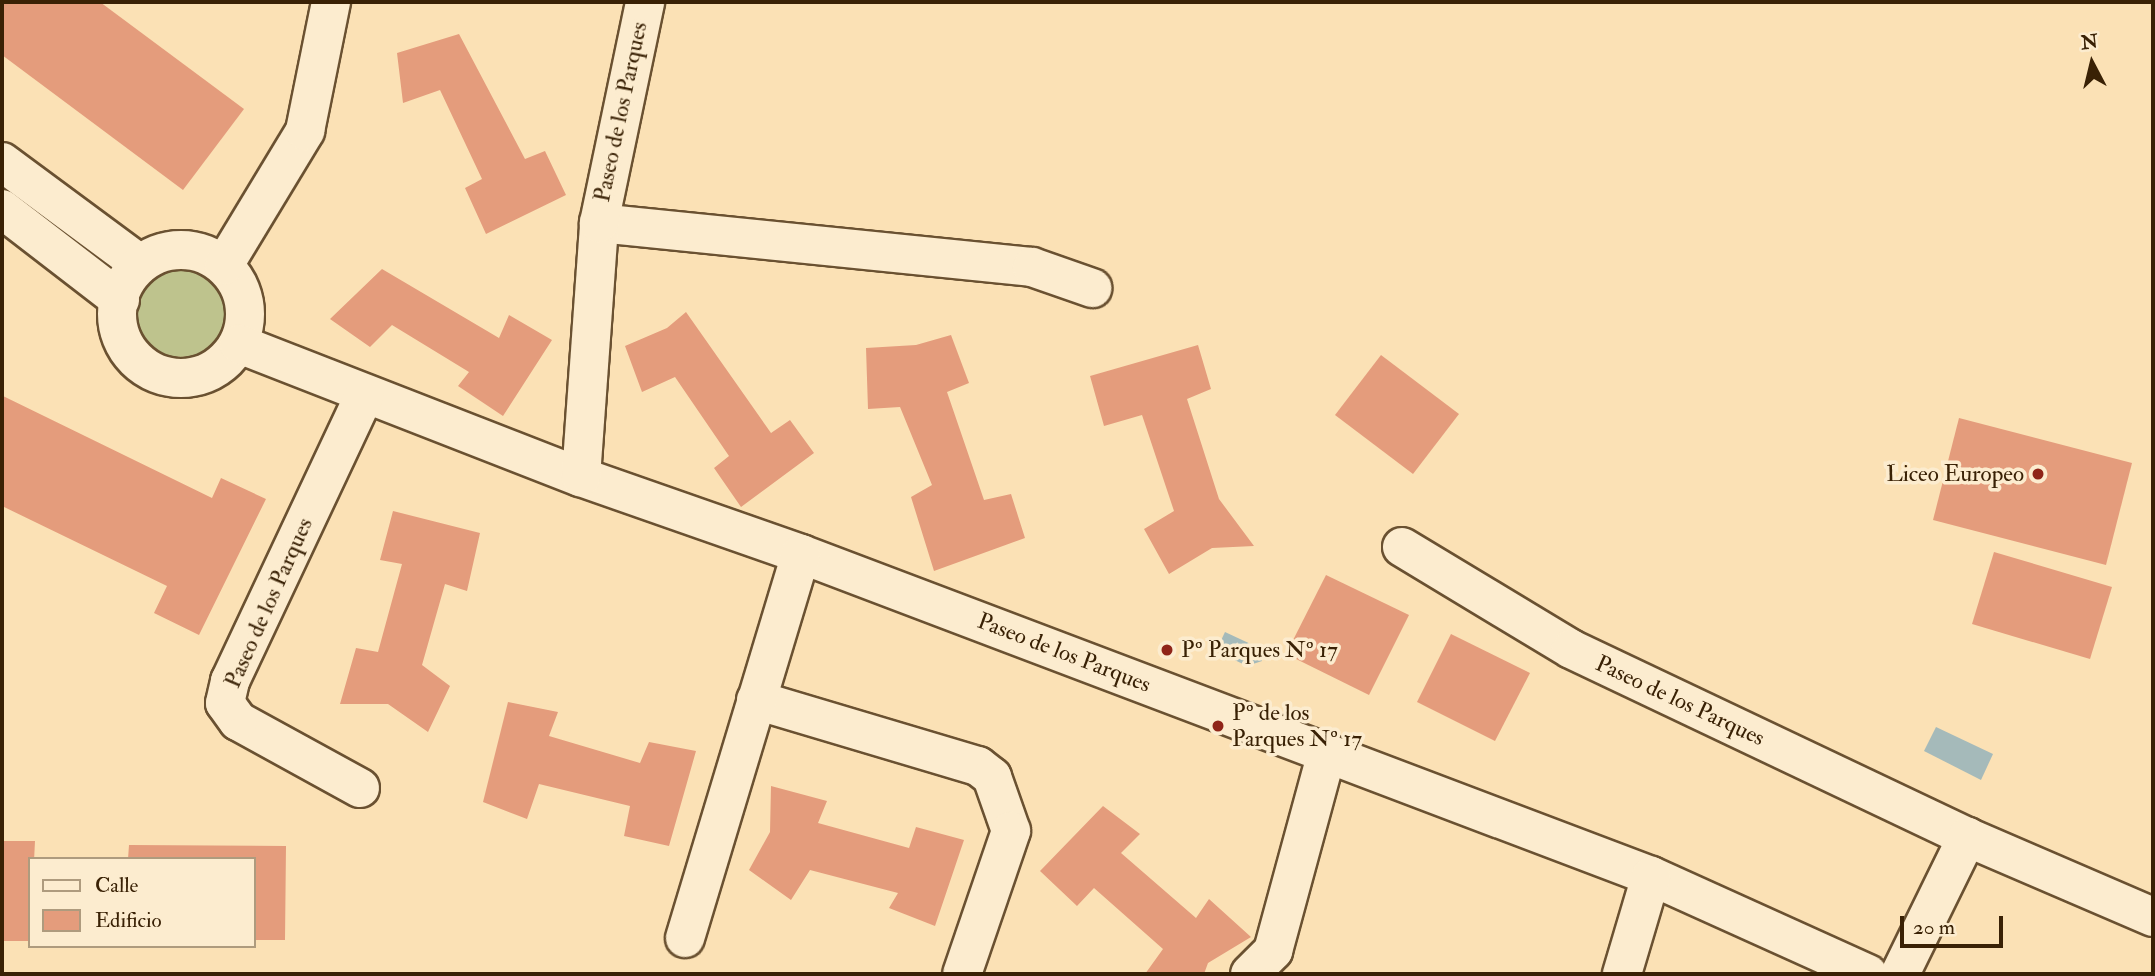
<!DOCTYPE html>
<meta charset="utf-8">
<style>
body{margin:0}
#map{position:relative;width:2155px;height:976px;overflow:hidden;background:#fbe1b5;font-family:"IM FELL Double Pica",serif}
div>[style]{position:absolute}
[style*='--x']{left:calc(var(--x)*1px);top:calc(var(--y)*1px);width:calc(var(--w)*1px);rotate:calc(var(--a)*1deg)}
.green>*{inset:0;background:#bec38d}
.round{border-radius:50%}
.water>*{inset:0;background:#a5baba}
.building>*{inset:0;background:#e49c7c}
.roads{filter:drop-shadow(2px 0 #6a5131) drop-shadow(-2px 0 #6a5131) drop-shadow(0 2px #6a5131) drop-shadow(0 -2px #6a5131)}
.street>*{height:38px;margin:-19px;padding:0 19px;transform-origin:19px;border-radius:19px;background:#fceccf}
.street>.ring{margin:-19px;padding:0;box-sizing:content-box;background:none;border:38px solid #fceccf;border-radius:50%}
.dots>*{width:19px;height:19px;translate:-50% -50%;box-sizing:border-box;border:4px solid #fceccf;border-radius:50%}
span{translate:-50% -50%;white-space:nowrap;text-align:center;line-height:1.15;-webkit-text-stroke:7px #fceccf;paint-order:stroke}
.street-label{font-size:23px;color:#392105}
.poi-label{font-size:23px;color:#392105}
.right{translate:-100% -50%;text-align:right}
.left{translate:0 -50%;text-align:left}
.frame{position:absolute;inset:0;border:4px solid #392105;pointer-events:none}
.legend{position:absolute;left:28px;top:857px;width:228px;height:91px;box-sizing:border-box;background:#fceccf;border:2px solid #ae9b7e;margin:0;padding:9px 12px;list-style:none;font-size:21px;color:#392105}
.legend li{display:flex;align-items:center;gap:14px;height:35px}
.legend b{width:35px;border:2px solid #ae9b7e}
.north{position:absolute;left:2057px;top:28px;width:70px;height:70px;-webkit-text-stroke:5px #fceccf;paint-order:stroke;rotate:353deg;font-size:19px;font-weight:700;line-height:28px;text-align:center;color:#392105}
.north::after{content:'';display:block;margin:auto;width:24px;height:32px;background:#392105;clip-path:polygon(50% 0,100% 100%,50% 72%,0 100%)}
.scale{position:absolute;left:1900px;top:916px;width:103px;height:32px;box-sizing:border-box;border:4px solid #392105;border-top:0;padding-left:9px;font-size:21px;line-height:24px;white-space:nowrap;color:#392105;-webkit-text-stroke:5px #fceccf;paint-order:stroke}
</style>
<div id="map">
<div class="green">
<i class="round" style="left:137px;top:269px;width:88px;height:88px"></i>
</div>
<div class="water">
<i style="clip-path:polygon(1225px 632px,1255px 646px,1262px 661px,1247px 666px,1216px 651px)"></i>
<i style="clip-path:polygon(1936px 727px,1993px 754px,1981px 780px,1924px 751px)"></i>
</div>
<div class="building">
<i style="clip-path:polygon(2px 2px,100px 2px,244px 109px,183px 190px,2px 55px)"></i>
<i style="clip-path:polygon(459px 34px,525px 159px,545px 151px,566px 195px,486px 234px,465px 188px,482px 179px,440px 90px,403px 103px,397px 53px)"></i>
<i style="clip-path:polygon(382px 269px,499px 338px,509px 315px,552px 340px,503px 416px,458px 386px,469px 372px,392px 325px,370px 347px,330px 319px)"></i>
<i style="clip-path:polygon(686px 312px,771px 433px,790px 420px,814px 453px,741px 507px,714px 468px,729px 456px,675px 377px,642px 392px,625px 346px,667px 328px)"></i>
<i style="clip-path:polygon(951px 335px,969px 383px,947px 392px,984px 500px,1011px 494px,1025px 538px,934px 571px,911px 497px,932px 485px,900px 407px,868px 409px,866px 348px,916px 345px)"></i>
<i style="clip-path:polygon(1198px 345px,1211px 389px,1187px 399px,1219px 499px,1254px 546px,1212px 548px,1169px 574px,1144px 529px,1174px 511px,1142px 415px,1104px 426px,1090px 376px)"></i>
<i style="clip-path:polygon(1381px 355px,1459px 414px,1413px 474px,1335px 415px)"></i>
<i style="clip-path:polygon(3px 396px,212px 498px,221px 478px,266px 499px,199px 635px,154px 613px,167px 586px,2px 506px)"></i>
<i style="clip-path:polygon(1959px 418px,2132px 463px,2106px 565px,1933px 520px)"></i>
<i style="clip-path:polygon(393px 511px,480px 533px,467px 591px,445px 584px,422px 665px,450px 686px,428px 732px,388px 704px,340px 704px,356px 648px,378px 652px,402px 564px,380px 560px)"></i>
<i style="clip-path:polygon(1994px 552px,2112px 587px,2090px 659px,1972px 624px)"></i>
<i style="clip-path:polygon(1326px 575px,1409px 615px,1369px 695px,1286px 654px)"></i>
<i style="clip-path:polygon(1451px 634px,1530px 673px,1495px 741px,1417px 702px)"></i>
<i style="clip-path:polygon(508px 702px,558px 712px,549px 736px,640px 763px,649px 742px,696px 751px,669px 846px,624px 836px,630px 806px,539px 784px,527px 819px,483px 802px)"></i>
<i style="clip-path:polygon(771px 786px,827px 801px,818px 823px,909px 848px,916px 827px,964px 840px,935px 926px,889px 908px,898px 893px,810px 870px,791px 900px,749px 870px,770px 832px)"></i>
<i style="clip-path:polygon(1103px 806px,1140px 834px,1121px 853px,1196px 918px,1209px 899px,1251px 937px,1208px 963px,1204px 974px,1145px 974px,1163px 949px,1094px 888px,1077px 906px,1040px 871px)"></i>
<i style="clip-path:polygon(2px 841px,35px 841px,30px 941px,2px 941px)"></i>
<i style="clip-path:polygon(129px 845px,286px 846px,285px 940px,254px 940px,254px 859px,128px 859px)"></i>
</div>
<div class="roads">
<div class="street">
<i style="--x:2;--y:162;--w:172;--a:36.5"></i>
<i style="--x:2;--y:209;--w:149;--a:37.6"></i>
<i style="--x:599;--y:223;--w:435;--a:5.8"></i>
<i style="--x:1032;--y:267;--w:64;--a:19.3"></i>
<i class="ring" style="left:117px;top:250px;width:90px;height:90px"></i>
<i style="--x:224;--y:265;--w:157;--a:-58.8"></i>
<i style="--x:305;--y:131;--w:132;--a:-78.6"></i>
<i style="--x:239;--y:344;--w:367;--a:21.3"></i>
<i style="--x:581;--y:477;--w:233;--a:19.3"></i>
<i style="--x:801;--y:554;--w:909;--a:20.75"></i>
<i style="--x:1651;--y:876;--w:238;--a:24.3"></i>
<i style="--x:581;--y:477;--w:255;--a:-85.9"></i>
<i style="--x:599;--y:223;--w:226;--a:-78.2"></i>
<i style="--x:1402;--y:547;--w:197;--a:31.1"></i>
<i style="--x:1571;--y:649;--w:438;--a:25.4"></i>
<i style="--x:1967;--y:837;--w:202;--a:23.3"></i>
<i style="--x:756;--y:700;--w:232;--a:16.6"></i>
<i style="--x:978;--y:766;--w:18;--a:38"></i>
<i style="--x:992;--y:777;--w:57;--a:70.6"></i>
<i style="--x:1011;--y:831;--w:151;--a:108.9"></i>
<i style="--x:360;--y:788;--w:139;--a:-151.2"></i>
<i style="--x:238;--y:721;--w:22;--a:-126"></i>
<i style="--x:225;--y:703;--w:23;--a:-77"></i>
<i style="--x:230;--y:681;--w:317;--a:-64.8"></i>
<i style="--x:685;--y:938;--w:401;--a:-73.2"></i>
<i style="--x:1250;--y:974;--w:33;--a:-45"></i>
<i style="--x:1273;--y:951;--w:206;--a:-74.8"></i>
<i style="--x:1622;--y:974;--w:102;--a:-73.5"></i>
<i style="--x:1900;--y:974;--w:153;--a:-63.9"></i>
</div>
</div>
<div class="dots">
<i style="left:2038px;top:474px;background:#8f2418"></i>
<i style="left:1167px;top:650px;background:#8f2418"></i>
<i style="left:1218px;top:726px;background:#8f2418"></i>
</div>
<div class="street-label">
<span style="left:621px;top:112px;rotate:-78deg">Paseo de los Parques</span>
<span style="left:269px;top:603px;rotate:-66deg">Paseo de los Parques</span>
<span style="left:1064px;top:653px;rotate:21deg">Paseo de los Parques</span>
<span style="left:1680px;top:701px;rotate:25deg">Paseo de los Parques</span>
</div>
<div class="poi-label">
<span class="right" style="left:2024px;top:474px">Liceo Europeo</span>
<span class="left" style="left:1181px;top:650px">Pº Parques Nº 17</span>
<span class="left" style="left:1232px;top:726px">Pº de los<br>Parques Nº 17</span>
</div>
<div class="frame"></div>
<ul class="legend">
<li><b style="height:9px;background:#fceccf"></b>Calle</li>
<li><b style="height:19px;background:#e49c7c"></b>Edificio</li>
</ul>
<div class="north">N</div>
<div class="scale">20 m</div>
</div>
